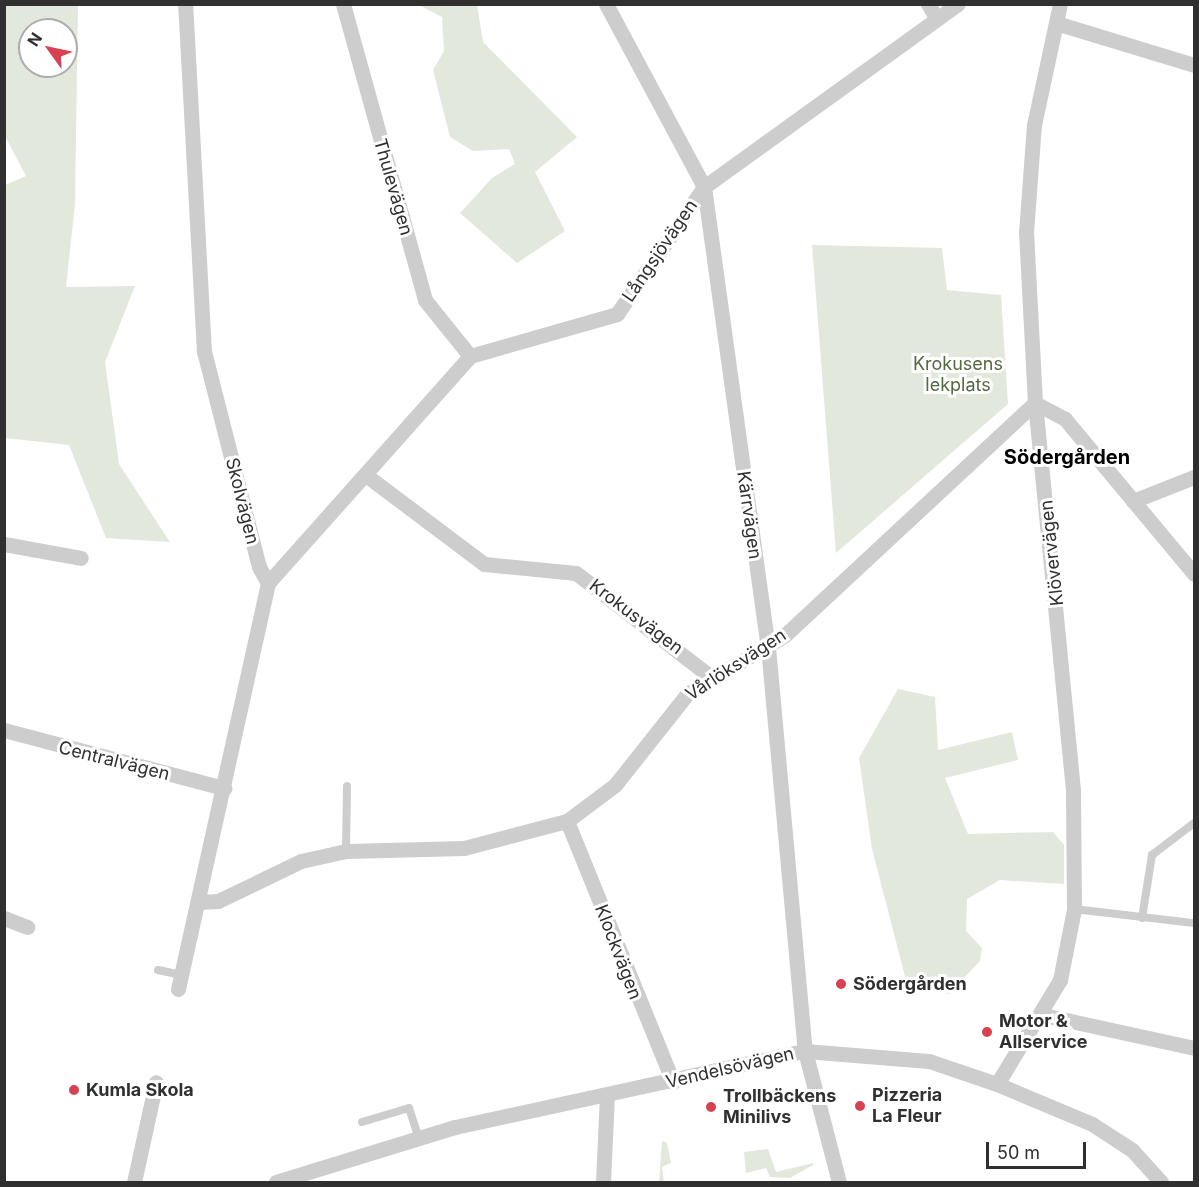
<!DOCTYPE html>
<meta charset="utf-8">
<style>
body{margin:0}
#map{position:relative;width:1199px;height:1187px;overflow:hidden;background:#fff;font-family:Inter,sans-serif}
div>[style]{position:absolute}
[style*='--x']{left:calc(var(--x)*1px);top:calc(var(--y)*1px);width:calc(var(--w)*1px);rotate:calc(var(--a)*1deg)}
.green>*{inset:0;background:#e3e8dc}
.lane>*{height:8px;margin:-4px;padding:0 4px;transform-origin:4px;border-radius:4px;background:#cdcdcd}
.street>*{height:15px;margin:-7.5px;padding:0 7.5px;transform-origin:7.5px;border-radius:7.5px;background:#cdcdcd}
.dots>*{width:16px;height:16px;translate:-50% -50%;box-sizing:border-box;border:3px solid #fff;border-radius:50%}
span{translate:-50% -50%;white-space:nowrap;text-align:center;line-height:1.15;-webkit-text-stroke:6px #fff;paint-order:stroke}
.street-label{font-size:18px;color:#303030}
.park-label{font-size:18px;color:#546840}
.poi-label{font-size:18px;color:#303030;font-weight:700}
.left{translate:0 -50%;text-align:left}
.neighbourhood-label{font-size:20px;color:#000;font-weight:700}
.frame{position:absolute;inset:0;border:6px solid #303030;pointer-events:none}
.north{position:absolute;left:18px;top:18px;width:60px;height:60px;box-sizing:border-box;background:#fff;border:2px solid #acacac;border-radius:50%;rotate:303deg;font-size:16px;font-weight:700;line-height:24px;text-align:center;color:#303030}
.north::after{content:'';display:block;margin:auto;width:21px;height:27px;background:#d74151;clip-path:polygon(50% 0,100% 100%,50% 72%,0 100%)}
.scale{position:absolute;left:986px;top:1142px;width:100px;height:27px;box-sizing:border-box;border:3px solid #303030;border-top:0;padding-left:8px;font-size:18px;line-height:21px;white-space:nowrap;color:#303030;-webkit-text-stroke:4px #fff;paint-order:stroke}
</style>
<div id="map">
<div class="green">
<i style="clip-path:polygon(evenodd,5px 4px,78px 5px,75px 204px,66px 287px,135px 286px,105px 362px,119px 464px,170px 542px,106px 538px,69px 445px,5px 438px,5px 185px,26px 176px,5px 136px,5px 4px,30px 30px,66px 30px,66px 66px,30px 66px,30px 30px)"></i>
<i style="clip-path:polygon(419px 5px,477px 5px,483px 42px,577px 137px,535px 172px,565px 231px,517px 263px,460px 213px,492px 178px,515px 164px,509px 149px,473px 151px,450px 137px,433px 70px,444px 51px,442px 17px)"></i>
<i style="clip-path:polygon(812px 245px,942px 248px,947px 290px,1001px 295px,1008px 404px,836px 553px)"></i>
<i style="clip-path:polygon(898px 689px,935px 697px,938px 750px,1012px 732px,1018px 760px,945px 778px,968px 834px,1053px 832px,1064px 845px,1064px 884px,1000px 880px,967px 899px,966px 931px,982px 948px,980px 961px,949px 994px,907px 984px,872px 849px,859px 758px)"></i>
<i style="clip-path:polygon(662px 1141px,667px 1143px,671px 1163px,662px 1167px,664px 1182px,659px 1182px)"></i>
<i style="clip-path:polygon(768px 1149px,776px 1172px,813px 1163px,813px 1165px,790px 1178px,770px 1177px,766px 1168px,746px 1173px,744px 1152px)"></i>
</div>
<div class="lane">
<i style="--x:346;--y:851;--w:65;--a:-89.1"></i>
<i style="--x:1074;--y:909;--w:121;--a:6.7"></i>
<i style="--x:1142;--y:918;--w:64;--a:-81"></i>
<i style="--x:1152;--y:855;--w:53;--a:-37.3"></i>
<i style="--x:158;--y:970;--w:24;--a:12"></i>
<i style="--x:362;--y:1122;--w:49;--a:-16.6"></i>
<i style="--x:409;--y:1108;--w:32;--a:72"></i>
</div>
<div class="street">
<i style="--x:343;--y:4;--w:307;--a:74.5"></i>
<i style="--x:425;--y:300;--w:72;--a:51.2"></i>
<i style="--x:606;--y:4;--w:208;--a:61.8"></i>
<i style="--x:704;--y:187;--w:464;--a:82.1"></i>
<i style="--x:768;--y:647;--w:406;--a:84.8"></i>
<i style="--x:805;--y:1051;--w:135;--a:75.5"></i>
<i style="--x:928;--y:4;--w:17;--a:59"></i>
<i style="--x:1056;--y:23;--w:144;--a:16.9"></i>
<i style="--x:367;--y:476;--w:146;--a:36.9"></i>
<i style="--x:484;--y:564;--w:92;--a:5.6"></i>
<i style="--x:576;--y:573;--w:170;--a:37.6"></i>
<i style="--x:1133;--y:501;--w:66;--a:-21.5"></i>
<i style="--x:4;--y:544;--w:78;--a:10.3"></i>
<i style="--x:268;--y:583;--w:304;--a:-48.3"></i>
<i style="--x:470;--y:356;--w:153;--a:-15.9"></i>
<i style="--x:617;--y:314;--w:154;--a:-55.6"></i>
<i style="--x:704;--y:187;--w:313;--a:-35.8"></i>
<i style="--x:4;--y:730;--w:228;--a:14.8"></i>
<i style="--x:567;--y:821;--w:282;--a:67.9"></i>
<i style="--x:199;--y:902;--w:19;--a:-3"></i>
<i style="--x:218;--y:901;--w:92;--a:-25.7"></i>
<i style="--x:301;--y:861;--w:46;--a:-12.5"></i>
<i style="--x:346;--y:851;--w:118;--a:-1.5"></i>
<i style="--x:464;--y:848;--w:106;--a:-14.7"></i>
<i style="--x:567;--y:821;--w:60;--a:-36.9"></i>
<i style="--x:615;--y:785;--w:116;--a:-51.6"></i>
<i style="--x:687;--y:694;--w:114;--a:-31"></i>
<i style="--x:785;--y:635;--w:341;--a:-42.9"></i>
<i style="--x:1035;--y:403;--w:34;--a:28"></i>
<i style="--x:1065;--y:419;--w:202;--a:50.2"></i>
<i style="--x:4;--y:918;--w:25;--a:21"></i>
<i style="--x:178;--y:989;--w:416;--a:-77.5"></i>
<i style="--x:268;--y:583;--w:18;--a:-119"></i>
<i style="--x:259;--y:567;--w:222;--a:-104.3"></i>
<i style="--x:204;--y:352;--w:349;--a:-93.1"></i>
<i style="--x:1043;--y:1015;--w:155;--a:12.3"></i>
<i style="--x:997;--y:1084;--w:122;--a:-58.8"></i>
<i style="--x:1060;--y:980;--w:72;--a:-78.8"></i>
<i style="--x:1074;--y:909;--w:119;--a:-90.5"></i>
<i style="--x:1073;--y:790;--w:389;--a:-95.6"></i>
<i style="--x:1035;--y:403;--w:170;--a:-93"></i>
<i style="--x:1026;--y:233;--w:108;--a:-85.8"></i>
<i style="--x:1034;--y:125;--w:124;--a:-77.9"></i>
<i style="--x:134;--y:1182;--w:102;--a:-77.6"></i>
<i style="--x:276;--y:1182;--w:187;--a:-17.1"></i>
<i style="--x:455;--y:1127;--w:358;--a:-12.3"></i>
<i style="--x:805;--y:1051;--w:124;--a:4.6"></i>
<i style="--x:929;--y:1061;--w:72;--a:18.7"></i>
<i style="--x:997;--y:1084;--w:103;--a:22.8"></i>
<i style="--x:1092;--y:1124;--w:48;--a:33"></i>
<i style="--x:1132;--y:1150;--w:43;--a:47.8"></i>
<i style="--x:603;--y:1182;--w:87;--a:-87.4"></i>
</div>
<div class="dots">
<i style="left:841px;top:984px;background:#d74151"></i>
<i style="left:987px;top:1032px;background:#d74151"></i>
<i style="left:74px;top:1090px;background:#d74151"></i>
<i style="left:860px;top:1106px;background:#d74151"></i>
<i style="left:711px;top:1107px;background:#d74151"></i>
</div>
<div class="street-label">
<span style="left:393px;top:187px;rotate:74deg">Thulevägen</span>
<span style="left:660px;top:251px;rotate:-56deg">Långsjövägen</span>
<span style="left:242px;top:501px;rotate:76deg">Skolvägen</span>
<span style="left:749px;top:515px;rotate:82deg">Kärrvägen</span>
<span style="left:1052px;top:553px;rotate:-96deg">Klövervägen</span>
<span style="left:636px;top:617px;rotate:37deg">Krokusvägen</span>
<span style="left:736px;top:665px;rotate:-33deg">Vårlöksvägen</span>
<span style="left:114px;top:761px;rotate:14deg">Centralvägen</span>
<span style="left:618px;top:952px;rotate:69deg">Klockvägen</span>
<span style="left:730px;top:1068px;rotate:-13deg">Vendelsövägen</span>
</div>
<div class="park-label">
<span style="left:958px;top:375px">Krokusens<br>lekplats</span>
</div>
<div class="poi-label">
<span class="left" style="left:853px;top:984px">Södergården</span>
<span class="left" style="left:999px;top:1032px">Motor &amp;<br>Allservice</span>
<span class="left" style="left:86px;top:1090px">Kumla Skola</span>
<span class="left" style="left:872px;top:1106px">Pizzeria<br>La Fleur</span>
<span class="left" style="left:723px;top:1107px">Trollbäckens<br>Minilivs</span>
</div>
<div class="neighbourhood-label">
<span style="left:1067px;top:457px">Södergården</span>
</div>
<div class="frame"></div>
<div class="north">N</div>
<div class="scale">50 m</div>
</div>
